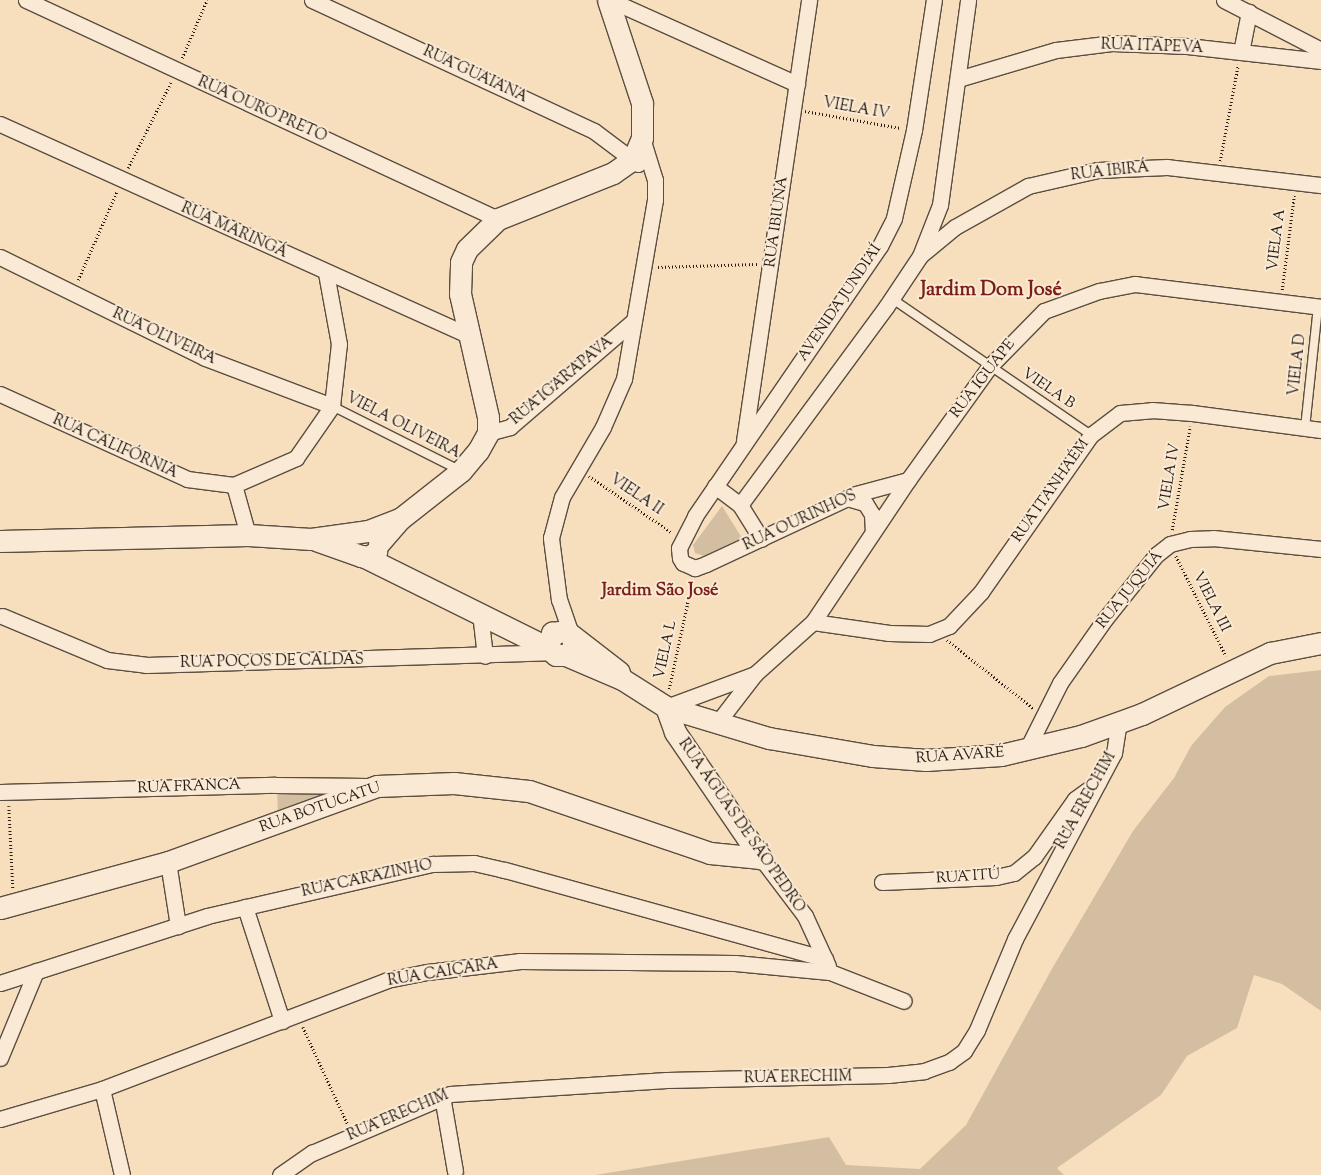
<!DOCTYPE html>
<meta charset="utf-8">
<style>
body{margin:0}
#map{position:relative;width:1321px;height:1175px;overflow:hidden;background:#f7dfbe;font-family:"Sorts Mill Goudy",serif}
div>[style]{position:absolute}
[style*='--x']{left:calc(var(--x)*1px);top:calc(var(--y)*1px);width:calc(var(--w)*1px);rotate:calc(var(--a)*1deg)}
.green>*{inset:0;background:#d4bea1}
.path>*{height:2.5px;margin-top:-1.25px;transform-origin:0;background:repeating-linear-gradient(90deg,#271d16 0 1px,transparent 0 3.5px)}
.roads{filter:drop-shadow(1px 0 #5b4e40) drop-shadow(-1px 0 #5b4e40) drop-shadow(0 1px #5b4e40) drop-shadow(0 -1px #5b4e40)}
.lane>*{height:8px;margin:-4px;padding:0 4px;transform-origin:4px;border-radius:4px;background:#faead5}
.street>*{height:15px;margin:-7.5px;padding:0 7.5px;transform-origin:7.5px;border-radius:7.5px;background:#faead5}
.secondary>*{height:21px;margin:-10.5px;padding:0 10.5px;transform-origin:10.5px;border-radius:10.5px;background:#faead5}
span{translate:-50% -50%;white-space:nowrap;text-align:center;line-height:1.15;-webkit-text-stroke:4px #faead5;paint-order:stroke}
.street-label{font-size:15px;color:#271d16}
.quarter-label{font-size:18px;color:#7a1f14;font-weight:700}
.district-label{font-size:20px;color:#7a1f14;font-weight:700}
</style>
<div id="map">
<div class="green">
<i style="clip-path:polygon(722px 506px,742px 538px,704px 556px,695px 553px,693px 545px)"></i>
<i style="clip-path:polygon(1321px 670px,1321px 1011px,1282px 984px,1254px 975px,1237px 1028px,1187px 1056px,1161px 1095px,1057px 1168px,1064px 1175px,595px 1175px,829px 1137px,846px 1165px,920px 1169px,966px 1125px,1053px 967px,1133px 831px,1174px 778px,1191px 746px,1225px 707px,1269px 676px)"></i>
<i style="clip-path:polygon(370px 786px,278px 821px,277px 787px)"></i>
</div>
<div class="path">
<i style="--x:182;--y:58;--w:63;--a:-66.7"></i>
<i style="--x:805;--y:111;--w:97;--a:10.1"></i>
<i style="--x:1220;--y:161;--w:98;--a:-79.4"></i>
<i style="--x:128;--y:168;--w:96;--a:-63.4"></i>
<i style="--x:658;--y:267;--w:99;--a:-1.7"></i>
<i style="--x:78;--y:280;--w:97;--a:-66.3"></i>
<i style="--x:1282;--y:290;--w:95;--a:-82.7"></i>
<i style="--x:589;--y:476;--w:99;--a:34.3"></i>
<i style="--x:1172;--y:530;--w:105;--a:-80.1"></i>
<i style="--x:1176;--y:556;--w:112;--a:63.4"></i>
<i style="--x:947;--y:640;--w:110;--a:38.3"></i>
<i style="--x:669;--y:689;--w:109;--a:-77.9"></i>
<i style="--x:9;--y:806;--w:82;--a:87.2"></i>
<i style="--x:303;--y:1027;--w:108;--a:65.3"></i>
</div>
<div class="roads">
<div class="lane">
<i style="--x:891;--y:298;--w:242;--a:34.4"></i>
<i style="--x:332;--y:406;--w:142;--a:26.7"></i>
<i style="--x:1305;--y:428;--w:123;--a:-83.9"></i>
</div>
<div class="street">
<i style="--x:26;--y:0;--w:520;--a:24.89"></i>
<i style="--x:312;--y:0;--w:311;--a:24.9"></i>
<i style="--x:594;--y:131;--w:55;--a:36.9"></i>
<i style="--x:610;--y:0;--w:205;--a:24.2"></i>
<i style="--x:1224;--y:0;--w:109;--a:27.3"></i>
<i style="--x:1241;--y:52;--w:41;--a:-78.7"></i>
<i style="--x:958;--y:79;--w:102;--a:-16.5"></i>
<i style="--x:1056;--y:50;--w:56;--a:-7.1"></i>
<i style="--x:1112;--y:43;--w:75;--a:2.3"></i>
<i style="--x:1187;--y:46;--w:135;--a:6.4"></i>
<i style="--x:0;--y:124;--w:516;--a:24.28"></i>
<i style="--x:921;--y:255;--w:44;--a:-39.5"></i>
<i style="--x:955;--y:227;--w:84;--a:-29.3"></i>
<i style="--x:1028;--y:186;--w:72;--a:-12.9"></i>
<i style="--x:1098;--y:170;--w:69;--a:-2.5"></i>
<i style="--x:1167;--y:167;--w:155;--a:6.7"></i>
<i style="--x:0;--y:257;--w:229;--a:26.2"></i>
<i style="--x:205;--y:358;--w:136;--a:20.7"></i>
<i style="--x:0;--y:394;--w:205;--a:24.4"></i>
<i style="--x:187;--y:479;--w:47;--a:7.3"></i>
<i style="--x:234;--y:485;--w:68;--a:-23.5"></i>
<i style="--x:296;--y:458;--w:63;--a:-55.3"></i>
<i style="--x:332;--y:406;--w:62;--a:-83.6"></i>
<i style="--x:339;--y:344;--w:72;--a:-100.4"></i>
<i style="--x:488;--y:433;--w:23;--a:-15"></i>
<i style="--x:510;--y:427;--w:161;--a:-40.7"></i>
<i style="--x:744;--y:441;--w:446;--a:-81.6"></i>
<i style="--x:908;--y:480;--w:54;--a:164.9"></i>
<i style="--x:856;--y:494;--w:166;--a:155"></i>
<i style="--x:706;--y:564;--w:12;--a:160"></i>
<i style="--x:695;--y:568;--w:13;--a:-157"></i>
<i style="--x:683;--y:563;--w:6;--a:-121"></i>
<i style="--x:680;--y:558;--w:10;--a:-96"></i>
<i style="--x:679;--y:548;--w:36;--a:-63"></i>
<i style="--x:695;--y:516;--w:327;--a:-55.6"></i>
<i style="--x:880;--y:246;--w:31;--a:-63"></i>
<i style="--x:894;--y:218;--w:90;--a:-77.2"></i>
<i style="--x:914;--y:130;--w:132;--a:-81.3"></i>
<i style="--x:234;--y:485;--w:52;--a:74.4"></i>
<i style="--x:715;--y:486;--w:31;--a:37"></i>
<i style="--x:740;--y:505;--w:40;--a:58"></i>
<i style="--x:847;--y:498;--w:19;--a:16"></i>
<i style="--x:865;--y:503;--w:13;--a:58"></i>
<i style="--x:872;--y:514;--w:17;--a:87"></i>
<i style="--x:740;--y:505;--w:246;--a:-53.6"></i>
<i style="--x:886;--y:307;--w:61;--a:-56.3"></i>
<i style="--x:920;--y:256;--w:55;--a:-68.6"></i>
<i style="--x:940;--y:205;--w:207;--a:-82.2"></i>
<i style="--x:480;--y:613;--w:43;--a:83.4"></i>
<i style="--x:2;--y:616;--w:114;--a:22.7"></i>
<i style="--x:107;--y:660;--w:39;--a:7"></i>
<i style="--x:146;--y:665;--w:405;--a:-1.8"></i>
<i style="--x:813;--y:622;--w:77;--a:8.2"></i>
<i style="--x:889;--y:633;--w:40;--a:1.4"></i>
<i style="--x:929;--y:634;--w:22;--a:-22"></i>
<i style="--x:949;--y:626;--w:47;--a:-46.7"></i>
<i style="--x:981;--y:592;--w:192;--a:-55"></i>
<i style="--x:1091;--y:435;--w:36;--a:-37"></i>
<i style="--x:1120;--y:413;--w:32;--a:-5"></i>
<i style="--x:1152;--y:410;--w:40;--a:4.3"></i>
<i style="--x:1192;--y:413;--w:130;--a:7.5"></i>
<i style="--x:571;--y:634;--w:36;--a:-109"></i>
<i style="--x:559;--y:600;--w:63;--a:-97.4"></i>
<i style="--x:551;--y:538;--w:42;--a:-75"></i>
<i style="--x:562;--y:497;--w:81;--a:-59.6"></i>
<i style="--x:603;--y:427;--w:52;--a:-66.4"></i>
<i style="--x:624;--y:379;--w:182;--a:-80.2"></i>
<i style="--x:655;--y:200;--w:20;--a:-90"></i>
<i style="--x:655;--y:180;--w:44;--a:-107.2"></i>
<i style="--x:666;--y:707;--w:95;--a:-20.3"></i>
<i style="--x:718;--y:722;--w:61;--a:-52.4"></i>
<i style="--x:755;--y:674;--w:78;--a:-41.9"></i>
<i style="--x:813;--y:622;--w:171;--a:-56.2"></i>
<i style="--x:908;--y:480;--w:140;--a:-54.3"></i>
<i style="--x:990;--y:366;--w:77;--a:-45.5"></i>
<i style="--x:1044;--y:311;--w:59;--a:-20"></i>
<i style="--x:1099;--y:291;--w:37;--a:-11"></i>
<i style="--x:1135;--y:284;--w:187;--a:7"></i>
<i style="--x:1027;--y:749;--w:74;--a:-63.4"></i>
<i style="--x:1060;--y:683;--w:78;--a:-54.9"></i>
<i style="--x:1105;--y:619;--w:82;--a:-51.4"></i>
<i style="--x:1156;--y:555;--w:18;--a:-38"></i>
<i style="--x:1170;--y:544;--w:21;--a:-14"></i>
<i style="--x:1190;--y:539;--w:23;--a:-2"></i>
<i style="--x:1213;--y:538;--w:109;--a:5.8"></i>
<i style="--x:0;--y:792;--w:275;--a:-1.5"></i>
<i style="--x:275;--y:785;--w:93;--a:0.6"></i>
<i style="--x:761;--y:858;--w:73;--a:52.8"></i>
<i style="--x:805;--y:916;--w:55;--a:65.3"></i>
<i style="--x:168;--y:862;--w:65;--a:81.1"></i>
<i style="--x:882;--y:882;--w:114;--a:-2.5"></i>
<i style="--x:996;--y:877;--w:18;--a:-13"></i>
<i style="--x:1014;--y:873;--w:26;--a:-39"></i>
<i style="--x:1034;--y:857;--w:71;--a:-54.7"></i>
<i style="--x:1075;--y:799;--w:29;--a:-36"></i>
<i style="--x:245;--y:907;--w:120;--a:72"></i>
<i style="--x:0;--y:983;--w:218;--a:-17.9"></i>
<i style="--x:207;--y:916;--w:232;--a:-13"></i>
<i style="--x:433;--y:864;--w:41;--a:-1.4"></i>
<i style="--x:474;--y:863;--w:32;--a:13"></i>
<i style="--x:505;--y:870;--w:332;--a:15.5"></i>
<i style="--x:0;--y:1058;--w:94;--a:-67.5"></i>
<i style="--x:102;--y:1089;--w:88;--a:76.9"></i>
<i style="--x:442;--y:1096;--w:76;--a:80.2"></i>
<i style="--x:0;--y:1119;--w:106;--a:-16.4"></i>
<i style="--x:102;--y:1089;--w:305;--a:-20.9"></i>
<i style="--x:387;--y:980;--w:41;--a:-11.3"></i>
<i style="--x:427;--y:972;--w:94;--a:-6.7"></i>
<i style="--x:520;--y:961;--w:215;--a:0.5"></i>
<i style="--x:735;--y:963;--w:95;--a:5.4"></i>
<i style="--x:830;--y:972;--w:79;--a:21.4"></i>
<i style="--x:280;--y:1175;--w:39;--a:-35"></i>
<i style="--x:312;--y:1153;--w:150;--a:-23.1"></i>
<i style="--x:450;--y:1094;--w:217;--a:-3.7"></i>
<i style="--x:667;--y:1080;--w:221;--a:-1.3"></i>
<i style="--x:888;--y:1075;--w:36;--a:-6"></i>
<i style="--x:924;--y:1071;--w:27;--a:-20"></i>
<i style="--x:949;--y:1062;--w:19;--a:-36"></i>
<i style="--x:964;--y:1051;--w:25;--a:-58"></i>
<i style="--x:977;--y:1030;--w:99;--a:-67.3"></i>
<i style="--x:1015;--y:939;--w:211;--a:-62"></i>
<i style="--x:1114;--y:753;--w:31;--a:-81"></i>
</div>
<div class="secondary">
<i style="--x:316;--y:540;--w:48;--a:19.6"></i>
<i style="--x:361;--y:556;--w:8;--a:7"></i>
<i style="--x:369;--y:557;--w:9;--a:-36"></i>
<i style="--x:0;--y:541;--w:248;--a:-1.4"></i>
<i style="--x:248;--y:535;--w:63;--a:3.6"></i>
<i style="--x:311;--y:539;--w:58;--a:-8"></i>
<i style="--x:368;--y:531;--w:34;--a:-21"></i>
<i style="--x:379;--y:543;--w:32;--a:-49"></i>
<i style="--x:400;--y:519;--w:78;--a:-38.2"></i>
<i style="--x:461;--y:471;--w:26;--a:-50"></i>
<i style="--x:478;--y:451;--w:21;--a:-61"></i>
<i style="--x:488;--y:433;--w:16;--a:-90"></i>
<i style="--x:488;--y:417;--w:126;--a:-102.8"></i>
<i style="--x:460;--y:294;--w:32;--a:-88"></i>
<i style="--x:461;--y:262;--w:14;--a:-65"></i>
<i style="--x:467;--y:249;--w:43;--a:-44.1"></i>
<i style="--x:498;--y:219;--w:124;--a:-21.8"></i>
<i style="--x:613;--y:173;--w:24;--a:-35"></i>
<i style="--x:633;--y:159;--w:23;--a:-67"></i>
<i style="--x:642;--y:138;--w:35;--a:-90"></i>
<i style="--x:642;--y:103;--w:108;--a:-108.3"></i>
<i style="--x:365;--y:557;--w:204;--a:26.4"></i>
<i style="--x:573;--y:638;--w:10;--a:90"></i>
<i style="--x:573;--y:648;--w:10;--a:135"></i>
<i style="--x:566;--y:655;--w:10;--a:180"></i>
<i style="--x:556;--y:655;--w:11;--a:-139"></i>
<i style="--x:548;--y:648;--w:16;--a:-75"></i>
<i style="--x:552;--y:633;--w:14;--a:-8"></i>
<i style="--x:566;--y:631;--w:67;--a:37.7"></i>
<i style="--x:566;--y:655;--w:61;--a:23.2"></i>
<i style="--x:622;--y:679;--w:52;--a:32.5"></i>
<i style="--x:666;--y:707;--w:108;--a:16.8"></i>
<i style="--x:769;--y:738;--w:106;--a:9.8"></i>
<i style="--x:873;--y:756;--w:53;--a:4.3"></i>
<i style="--x:926;--y:760;--w:75;--a:-3.8"></i>
<i style="--x:1001;--y:755;--w:82;--a:-13.4"></i>
<i style="--x:1081;--y:736;--w:65;--a:-19.8"></i>
<i style="--x:1142;--y:714;--w:142;--a:-25.5"></i>
<i style="--x:1270;--y:653;--w:52;--a:-11.1"></i>
<i style="--x:666;--y:707;--w:27;--a:70"></i>
<i style="--x:675;--y:732;--w:153;--a:55.7"></i>
<i style="--x:0;--y:908;--w:174;--a:-15.3"></i>
<i style="--x:168;--y:862;--w:222;--a:-20"></i>
<i style="--x:377;--y:786;--w:77;--a:-2.2"></i>
<i style="--x:454;--y:783;--w:75;--a:6.1"></i>
<i style="--x:529;--y:791;--w:191;--a:18.9"></i>
<i style="--x:710;--y:853;--w:51;--a:5.6"></i>
</div>
</div>
<div class="street-label">
<span style="left:1152px;top:47px;rotate:2deg">RUA ITAPEVA</span>
<span style="left:475px;top:75px;rotate:25deg">RUA GUAIANA</span>
<span style="left:856px;top:109px;rotate:10deg">VIELA IV</span>
<span style="left:262px;top:110px;rotate:24deg">RUA OURO PRETO</span>
<span style="left:1110px;top:172px;rotate:-6deg">RUA IBIRÁ</span>
<span style="left:777px;top:222px;rotate:-82deg">RUA IBIUNA</span>
<span style="left:234px;top:231px;rotate:24deg">RUA MARINGÁ</span>
<span style="left:1277px;top:240px;rotate:-83deg">VIELA A</span>
<span style="left:840px;top:303px;rotate:-56deg">AVENIDA JUNDIAÍ</span>
<span style="left:164px;top:337px;rotate:25deg">RUA OLIVEIRA</span>
<span style="left:1298px;top:365px;rotate:-84deg">VIELA D</span>
<span style="left:983px;top:379px;rotate:-52deg">RUA IGUAPE</span>
<span style="left:562px;top:381px;rotate:-40deg">RUA IGARAPAVA</span>
<span style="left:1048px;top:389px;rotate:34deg">VIELA B</span>
<span style="left:403px;top:426px;rotate:27deg">VIELA OLIVEIRA</span>
<span style="left:115px;top:447px;rotate:24deg">RUA CALIFÓRNIA</span>
<span style="left:1170px;top:477px;rotate:-81deg">VIELA IV</span>
<span style="left:1051px;top:491px;rotate:-55deg">RUA ITANHAÉM</span>
<span style="left:636px;top:495px;rotate:34deg">VIELA II</span>
<span style="left:800px;top:521px;rotate:-25deg">RUA OURINHOS</span>
<span style="left:1130px;top:590px;rotate:-51deg">RUA JUQUIÁ</span>
<span style="left:1211px;top:602px;rotate:63deg">VIELA III</span>
<span style="left:666px;top:650px;rotate:-78deg">VIELA L</span>
<span style="left:272px;top:662px;rotate:-1deg">RUA POÇOS DE CALDAS</span>
<span style="left:960px;top:756px;rotate:-4deg">RUA AVARÉ</span>
<span style="left:189px;top:787px;rotate:-2deg">RUA FRANCA</span>
<span style="left:1086px;top:801px;rotate:-61deg">RUA ERECHIM</span>
<span style="left:320px;top:808px;rotate:-19deg">RUA BOTUCATU</span>
<span style="left:741px;top:826px;rotate:55deg">RUA ÁGUAS DE SÃO PEDRO</span>
<span style="left:968px;top:877px;rotate:-4deg">RUA ITÚ</span>
<span style="left:367px;top:879px;rotate:-12deg">RUA CARAZINHO</span>
<span style="left:443px;top:973px;rotate:-9deg">RUA CAIÇARA</span>
<span style="left:798px;top:1078px;rotate:-1deg">RUA ERECHIM</span>
<span style="left:398px;top:1116px;rotate:-23deg">RUA ERECHIM</span>
</div>
<div class="quarter-label">
<span style="left:660px;top:591px">Jardim São José</span>
</div>
<div class="district-label">
<span style="left:991px;top:290px">Jardim Dom José</span>
</div>
</div>
